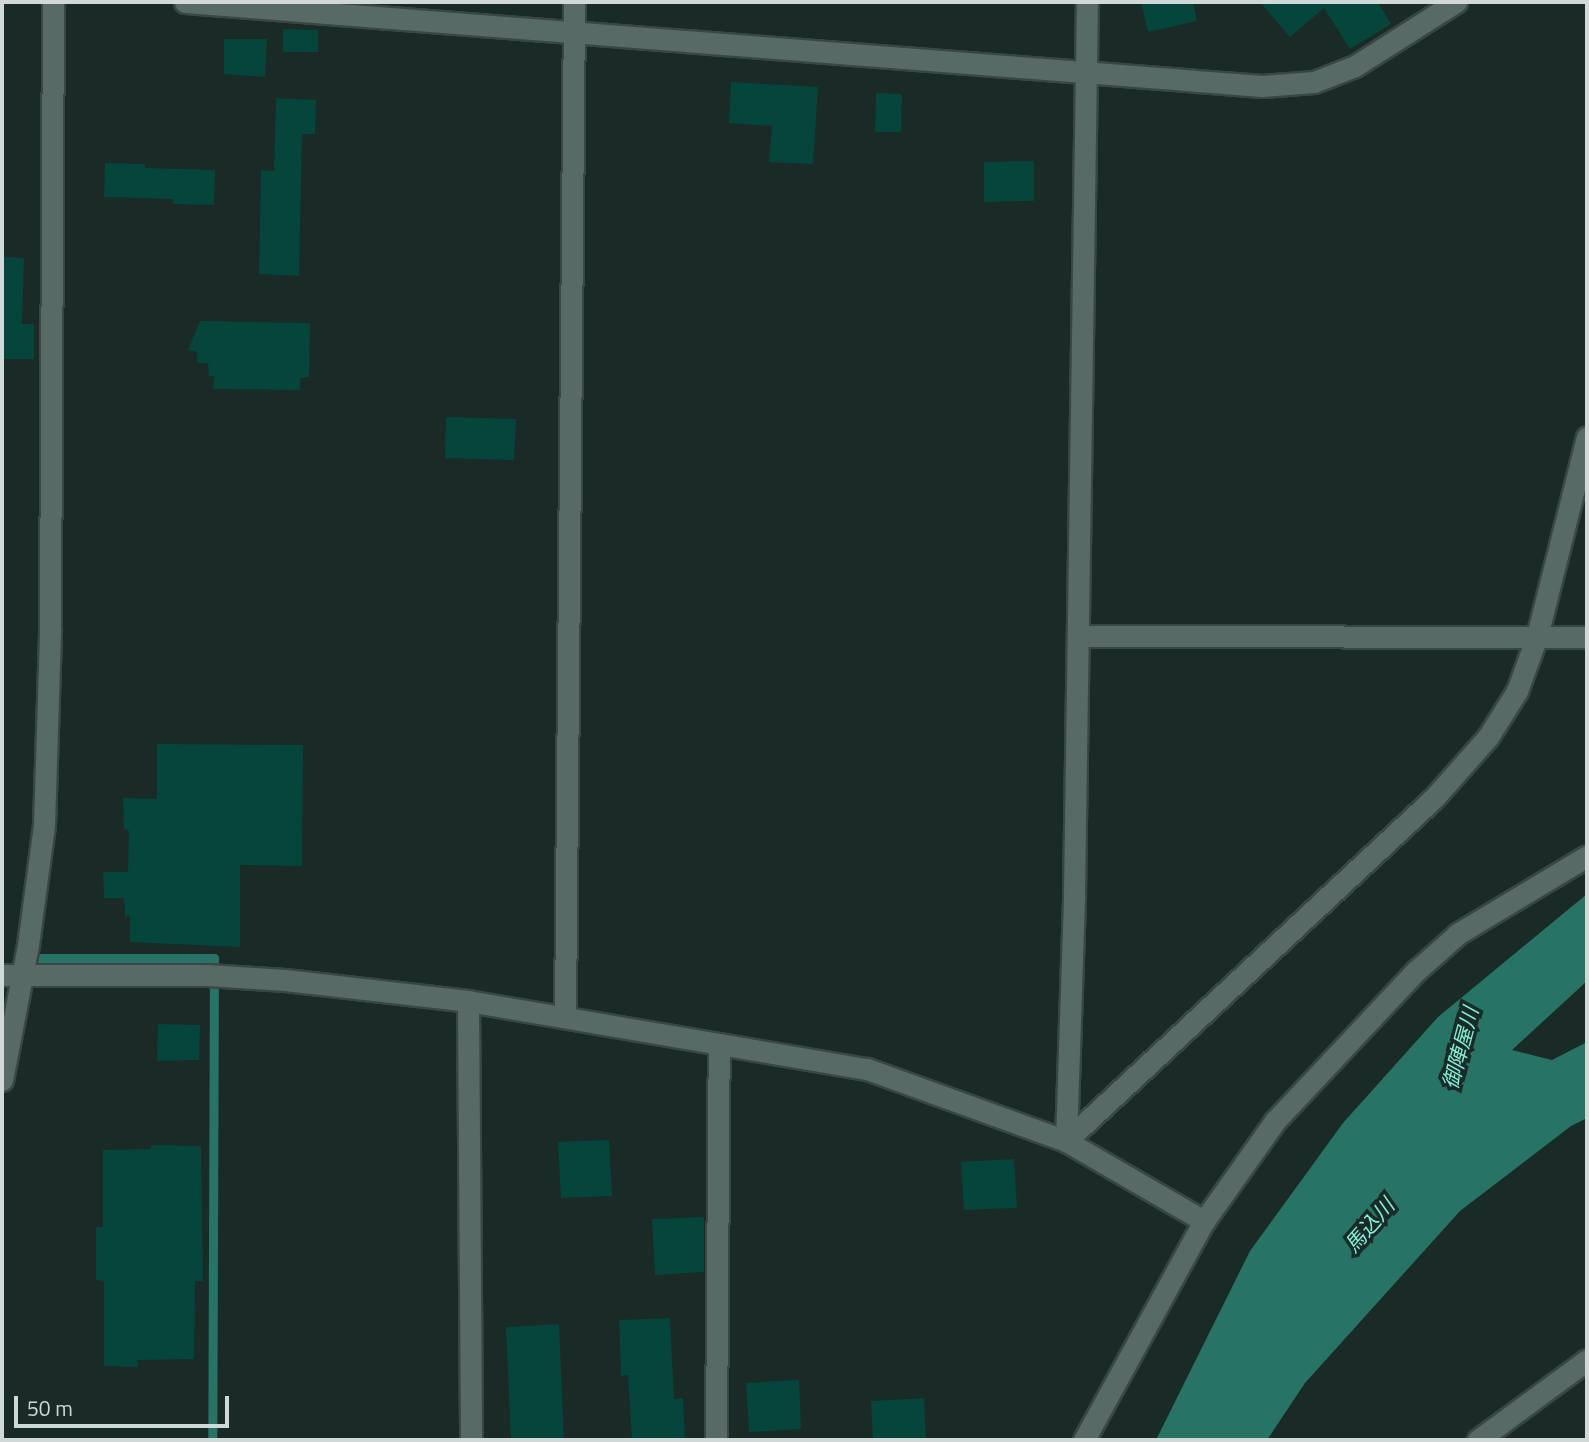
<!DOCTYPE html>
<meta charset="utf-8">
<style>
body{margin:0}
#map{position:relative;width:1589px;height:1442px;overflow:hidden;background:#1a2a27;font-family:"Titillium Web","Noto Sans JP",sans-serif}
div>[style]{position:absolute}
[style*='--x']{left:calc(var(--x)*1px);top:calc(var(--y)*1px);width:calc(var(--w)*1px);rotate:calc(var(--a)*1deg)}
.water>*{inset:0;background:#277365}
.stream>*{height:9px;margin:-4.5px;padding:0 4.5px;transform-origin:4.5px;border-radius:4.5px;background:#277365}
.building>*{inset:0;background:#05453b}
.roads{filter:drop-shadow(2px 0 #394644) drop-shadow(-2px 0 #394644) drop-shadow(0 2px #394644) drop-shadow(0 -2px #394644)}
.minor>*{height:21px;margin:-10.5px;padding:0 10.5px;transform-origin:10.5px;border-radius:10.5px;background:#576a65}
span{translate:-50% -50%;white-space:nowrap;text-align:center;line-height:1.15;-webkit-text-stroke:7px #1a2a27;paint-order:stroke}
.water-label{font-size:21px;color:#82f0d9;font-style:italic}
.frame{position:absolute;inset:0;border:4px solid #cfd9d7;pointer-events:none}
.scale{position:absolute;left:14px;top:1396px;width:215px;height:32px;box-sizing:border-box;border:4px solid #cfd9d7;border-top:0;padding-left:9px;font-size:21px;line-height:24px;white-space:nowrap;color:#cfd9d7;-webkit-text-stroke:5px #1a2a27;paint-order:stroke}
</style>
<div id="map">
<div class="water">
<i style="clip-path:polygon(1587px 894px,1587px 981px,1512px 1050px,1552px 1060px,1587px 1042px,1587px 1118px,1571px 1126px,1460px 1211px,1305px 1383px,1267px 1440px,1156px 1440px,1250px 1251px,1343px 1123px,1438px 1017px)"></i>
</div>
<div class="stream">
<i style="--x:38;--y:958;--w:176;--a:0"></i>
<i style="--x:214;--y:958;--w:482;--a:90.2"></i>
</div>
<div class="building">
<i style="clip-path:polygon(1141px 2px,1193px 2px,1197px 21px,1148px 32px)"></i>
<i style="clip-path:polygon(1260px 2px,1378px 2px,1391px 24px,1350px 49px,1324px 8px,1290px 37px)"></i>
<i style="clip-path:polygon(283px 29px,318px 30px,318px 52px,283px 52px)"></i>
<i style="clip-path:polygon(224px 39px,267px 39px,265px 77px,224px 74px)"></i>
<i style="clip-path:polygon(731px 82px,818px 87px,813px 164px,769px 162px,772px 126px,729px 123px)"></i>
<i style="clip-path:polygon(876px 93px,902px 94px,901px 132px,875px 132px)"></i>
<i style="clip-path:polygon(276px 98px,316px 100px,315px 134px,302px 134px,299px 276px,259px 274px,261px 170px,274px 171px)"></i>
<i style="clip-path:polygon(1034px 161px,1034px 201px,984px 202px,984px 162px)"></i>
<i style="clip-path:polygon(105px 163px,145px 164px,145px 168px,215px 170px,214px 205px,173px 204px,173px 199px,104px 197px)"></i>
<i style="clip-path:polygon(2px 257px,24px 258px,22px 324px,34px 324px,34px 359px,2px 359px)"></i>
<i style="clip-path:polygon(200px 321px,310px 323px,309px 377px,300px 378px,300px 390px,213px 389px,214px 376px,209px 377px,208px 363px,198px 363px,197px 352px,188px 350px)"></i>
<i style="clip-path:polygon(446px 417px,516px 419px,514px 460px,445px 458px)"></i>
<i style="clip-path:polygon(157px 744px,303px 745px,302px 866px,240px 865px,240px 947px,130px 942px,130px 916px,125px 917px,124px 898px,104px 898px,103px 872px,128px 872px,129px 831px,124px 829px,123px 798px,157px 799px)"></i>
<i style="clip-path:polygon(158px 1024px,200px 1025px,199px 1060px,157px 1061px)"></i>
<i style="clip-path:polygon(609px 1140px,612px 1196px,561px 1198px,558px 1142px)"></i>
<i style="clip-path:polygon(151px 1145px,201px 1146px,203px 1281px,195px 1281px,194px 1359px,137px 1360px,138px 1367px,104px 1366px,104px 1281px,96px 1280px,96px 1227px,103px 1227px,103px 1150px,151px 1149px)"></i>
<i style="clip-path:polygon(1014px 1159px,1017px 1208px,964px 1210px,961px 1162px)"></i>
<i style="clip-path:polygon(704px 1217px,704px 1272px,655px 1275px,652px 1219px)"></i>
<i style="clip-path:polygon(670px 1318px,674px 1399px,683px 1398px,685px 1440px,632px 1440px,628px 1375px,621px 1376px,619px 1320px)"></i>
<i style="clip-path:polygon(559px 1324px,564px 1440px,511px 1440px,506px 1327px)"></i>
<i style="clip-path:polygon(799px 1380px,801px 1429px,749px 1432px,746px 1383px)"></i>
<i style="clip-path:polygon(924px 1398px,926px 1440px,873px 1440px,871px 1401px)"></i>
</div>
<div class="roads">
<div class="minor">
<i style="--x:185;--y:2;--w:1080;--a:4.46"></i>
<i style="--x:1262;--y:86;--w:52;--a:-4.4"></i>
<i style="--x:1314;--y:82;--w:44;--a:-21.3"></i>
<i style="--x:1355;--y:66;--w:120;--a:-32.4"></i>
<i style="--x:1078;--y:636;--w:509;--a:0.11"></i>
<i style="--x:2;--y:975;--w:205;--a:0"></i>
<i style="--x:207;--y:975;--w:78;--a:3.7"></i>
<i style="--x:285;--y:980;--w:184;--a:6.5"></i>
<i style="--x:468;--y:1001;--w:405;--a:9.7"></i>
<i style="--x:867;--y:1069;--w:212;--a:19.9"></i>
<i style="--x:1066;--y:1141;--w:160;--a:30.1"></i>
<i style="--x:468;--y:1001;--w:439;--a:89.6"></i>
<i style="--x:565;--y:1017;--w:1015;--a:-89.49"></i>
<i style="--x:2;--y:1080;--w:137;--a:-79.1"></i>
<i style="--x:28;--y:945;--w:121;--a:-82.4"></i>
<i style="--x:44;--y:825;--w:196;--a:-88.2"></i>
<i style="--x:50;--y:629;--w:627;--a:-89.73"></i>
<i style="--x:1066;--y:1141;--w:247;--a:-88.1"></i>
<i style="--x:1074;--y:894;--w:892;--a:-89.17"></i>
<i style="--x:1066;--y:1141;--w:503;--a:-42.99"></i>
<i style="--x:1434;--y:798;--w:81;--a:-48.5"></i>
<i style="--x:1488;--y:737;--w:54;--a:-57.8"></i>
<i style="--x:1517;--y:691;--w:59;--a:-70"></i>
<i style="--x:1537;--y:636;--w:205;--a:-75.9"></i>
<i style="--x:716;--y:1440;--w:396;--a:-89.6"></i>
<i style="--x:1084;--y:1440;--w:250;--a:-61.3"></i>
<i style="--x:1204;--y:1221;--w:123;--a:-54.6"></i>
<i style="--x:1275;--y:1121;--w:206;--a:-46.8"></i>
<i style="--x:1416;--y:971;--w:57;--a:-41.5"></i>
<i style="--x:1459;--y:933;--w:149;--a:-31"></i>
<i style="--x:1478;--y:1440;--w:135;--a:-36.3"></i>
</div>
</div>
<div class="water-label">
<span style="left:1460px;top:1048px;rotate:-75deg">御陣屋川</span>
<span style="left:1369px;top:1225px;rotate:-49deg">馬込川</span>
</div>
<div class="frame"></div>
<div class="scale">50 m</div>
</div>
